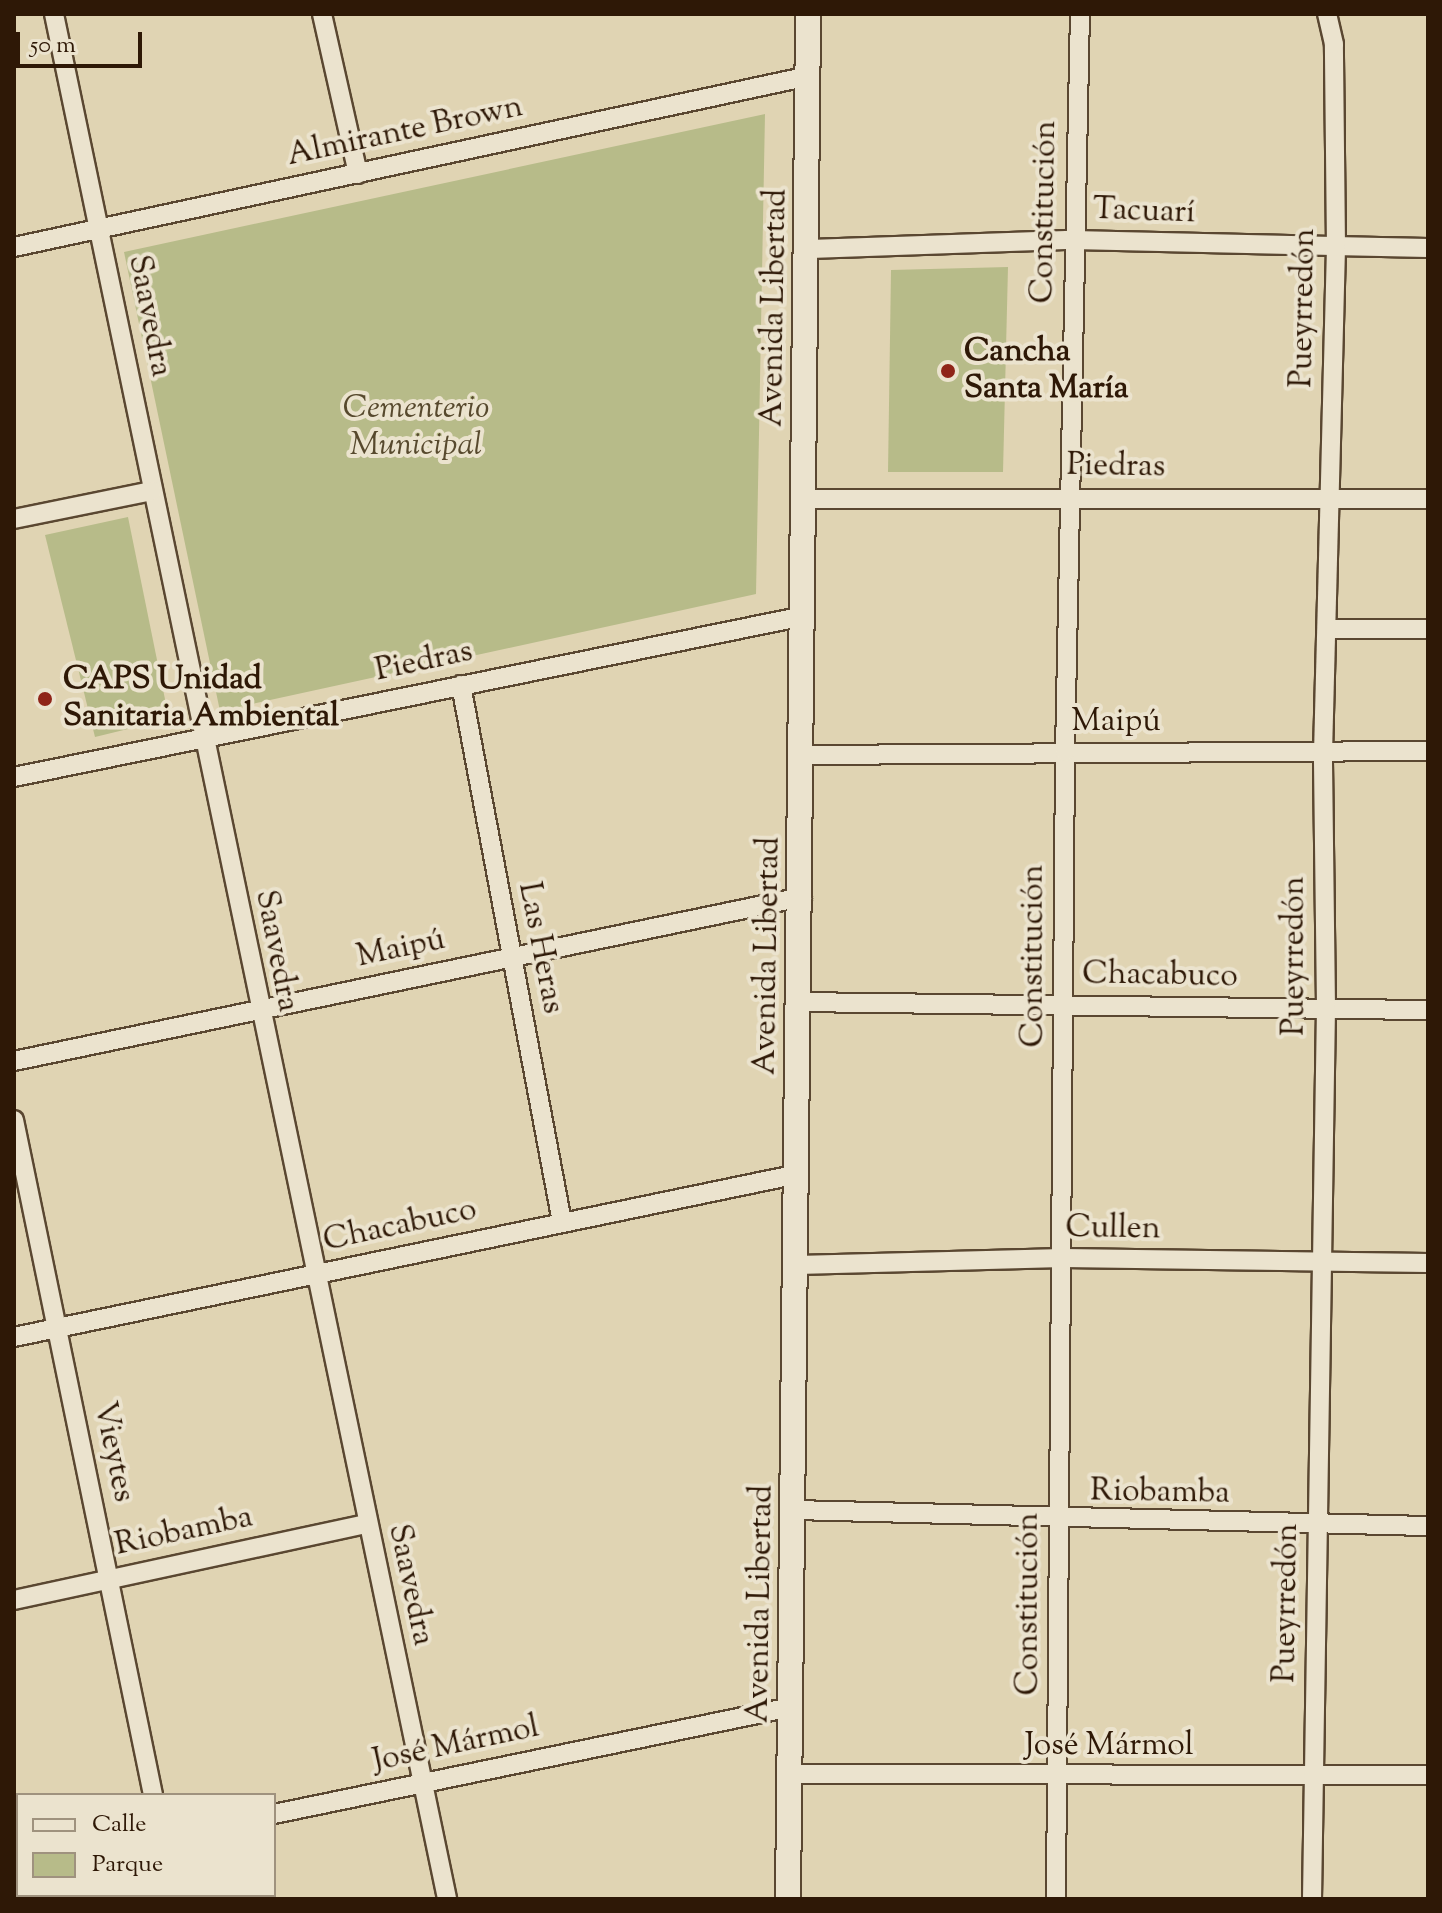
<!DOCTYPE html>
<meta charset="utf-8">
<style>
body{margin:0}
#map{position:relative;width:1442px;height:1913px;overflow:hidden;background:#e0d4b3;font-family:"Sorts Mill Goudy",serif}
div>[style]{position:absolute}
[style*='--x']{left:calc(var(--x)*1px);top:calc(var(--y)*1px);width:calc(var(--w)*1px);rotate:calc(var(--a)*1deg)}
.green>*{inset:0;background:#b7bb89}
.roads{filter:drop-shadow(2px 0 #5a4731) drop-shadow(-2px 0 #5a4731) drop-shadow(0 2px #5a4731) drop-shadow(0 -2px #5a4731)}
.street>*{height:18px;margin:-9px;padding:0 9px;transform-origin:9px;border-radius:9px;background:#ebe3ce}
.secondary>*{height:24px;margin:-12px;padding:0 12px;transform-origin:12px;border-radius:12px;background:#ebe3ce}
.dots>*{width:22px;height:22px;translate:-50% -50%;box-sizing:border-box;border:4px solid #ebe3ce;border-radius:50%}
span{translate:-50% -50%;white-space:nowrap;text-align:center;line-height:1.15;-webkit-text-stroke:8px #ebe3ce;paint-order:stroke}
.street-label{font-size:32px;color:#2e1806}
.poi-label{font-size:32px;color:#2e1806;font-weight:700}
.left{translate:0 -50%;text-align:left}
.park-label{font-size:32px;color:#57492d;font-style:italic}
.frame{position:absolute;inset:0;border:16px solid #2e1806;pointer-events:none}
.legend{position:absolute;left:16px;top:1793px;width:260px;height:104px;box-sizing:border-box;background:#ebe3ce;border:2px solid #9f927e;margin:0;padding:10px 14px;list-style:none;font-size:24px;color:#2e1806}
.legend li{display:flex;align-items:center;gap:16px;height:40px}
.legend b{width:40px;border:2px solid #9f927e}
.scale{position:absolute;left:16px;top:32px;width:126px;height:36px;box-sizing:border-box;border:4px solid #2e1806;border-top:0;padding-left:10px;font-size:24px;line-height:28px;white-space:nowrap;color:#2e1806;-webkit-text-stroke:6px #ebe3ce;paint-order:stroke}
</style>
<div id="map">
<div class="green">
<i style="clip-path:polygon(765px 114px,756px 594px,220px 711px,124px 252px)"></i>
<i style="clip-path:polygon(1008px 267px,1003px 472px,888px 472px,891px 270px)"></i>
<i style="clip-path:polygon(128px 517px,169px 719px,95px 737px,45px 535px)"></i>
</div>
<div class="roads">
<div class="street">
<i style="--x:54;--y:14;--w:1926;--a:78.22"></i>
<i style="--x:322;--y:14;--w:164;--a:77.3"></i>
<i style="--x:14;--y:247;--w:813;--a:-12.14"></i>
<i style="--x:810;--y:249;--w:263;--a:-2"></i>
<i style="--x:1073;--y:240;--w:355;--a:1.3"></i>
<i style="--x:803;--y:499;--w:625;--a:0"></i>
<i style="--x:14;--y:519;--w:141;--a:-11.5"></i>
<i style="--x:1331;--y:629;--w:97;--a:0"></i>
<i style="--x:461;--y:685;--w:546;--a:79.35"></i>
<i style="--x:803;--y:755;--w:625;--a:-0.37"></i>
<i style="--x:14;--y:777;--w:801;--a:-11.52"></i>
<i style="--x:796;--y:1002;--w:632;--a:0.73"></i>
<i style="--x:14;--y:1061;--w:805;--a:-11.76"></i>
<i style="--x:14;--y:1120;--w:689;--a:78.36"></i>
<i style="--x:797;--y:1265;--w:266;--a:-1.5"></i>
<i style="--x:1063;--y:1258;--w:365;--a:0.8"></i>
<i style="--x:14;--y:1337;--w:801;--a:-11.74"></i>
<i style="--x:794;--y:1510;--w:634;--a:1.45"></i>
<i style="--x:14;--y:1600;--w:360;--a:-12.2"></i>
<i style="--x:790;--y:1774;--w:638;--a:0.09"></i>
<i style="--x:274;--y:1814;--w:528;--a:-11.69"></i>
<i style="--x:14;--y:1868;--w:4;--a:0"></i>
<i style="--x:173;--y:1895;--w:4;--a:76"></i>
<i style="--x:1056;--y:1899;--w:1147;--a:-89.55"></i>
<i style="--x:1065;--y:752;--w:738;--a:-88.84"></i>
<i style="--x:1312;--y:1899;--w:892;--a:-89.1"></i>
<i style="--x:1326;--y:1007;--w:253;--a:-90.7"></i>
<i style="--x:1323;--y:754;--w:507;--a:-88.53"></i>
<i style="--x:1336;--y:247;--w:203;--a:-90.6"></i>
<i style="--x:1334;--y:44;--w:31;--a:-103"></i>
</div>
<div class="secondary">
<i style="--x:788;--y:1899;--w:1885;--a:-89.39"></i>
</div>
</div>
<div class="dots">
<i style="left:948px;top:371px;background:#8f2418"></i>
<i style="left:45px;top:699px;background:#8f2418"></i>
</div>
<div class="street-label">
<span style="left:405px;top:132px;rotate:-12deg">Almirante Brown</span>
<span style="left:1045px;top:212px;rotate:-89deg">Constitución</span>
<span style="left:1144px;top:212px;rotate:2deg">Tacuarí</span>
<span style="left:775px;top:308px;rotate:-89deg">Avenida Libertad</span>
<span style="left:1304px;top:308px;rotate:-89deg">Pueyrredón</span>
<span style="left:149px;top:316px;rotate:79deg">Saavedra</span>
<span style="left:1116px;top:467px;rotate:1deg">Piedras</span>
<span style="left:424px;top:662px;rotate:-12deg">Piedras</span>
<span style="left:1116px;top:722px">Maipú</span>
<span style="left:540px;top:948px;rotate:79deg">Las Heras</span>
<span style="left:401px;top:949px;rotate:-12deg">Maipú</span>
<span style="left:276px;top:951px;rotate:79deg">Saavedra</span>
<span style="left:768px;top:956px;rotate:-89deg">Avenida Libertad</span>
<span style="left:1034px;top:956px;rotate:-90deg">Constitución</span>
<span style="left:1295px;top:956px;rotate:-90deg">Pueyrredón</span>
<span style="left:1160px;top:976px;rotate:1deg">Chacabuco</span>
<span style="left:400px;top:1226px;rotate:-12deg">Chacabuco</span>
<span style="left:1113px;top:1229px;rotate:1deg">Cullen</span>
<span style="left:113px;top:1452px;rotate:78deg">Vieytes</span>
<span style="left:1160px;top:1493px;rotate:1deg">Riobamba</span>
<span style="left:184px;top:1532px;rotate:-12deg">Riobamba</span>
<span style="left:410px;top:1585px;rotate:78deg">Saavedra</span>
<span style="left:1287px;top:1603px;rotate:-89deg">Pueyrredón</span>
<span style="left:761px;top:1604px;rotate:-89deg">Avenida Libertad</span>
<span style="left:1029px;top:1604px;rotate:-90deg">Constitución</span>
<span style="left:456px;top:1745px;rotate:-12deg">José Mármol</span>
<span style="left:1109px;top:1746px">José Mármol</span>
</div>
<div class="poi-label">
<span class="left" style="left:964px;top:371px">Cancha<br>Santa María</span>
<span class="left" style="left:63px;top:699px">CAPS Unidad<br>Sanitaria Ambiental</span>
</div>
<div class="park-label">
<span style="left:416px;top:428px">Cementerio<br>Municipal</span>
</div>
<div class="frame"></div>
<ul class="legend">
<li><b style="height:10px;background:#ebe3ce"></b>Calle</li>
<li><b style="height:22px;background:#b7bb89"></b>Parque</li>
</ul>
<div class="scale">50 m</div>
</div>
